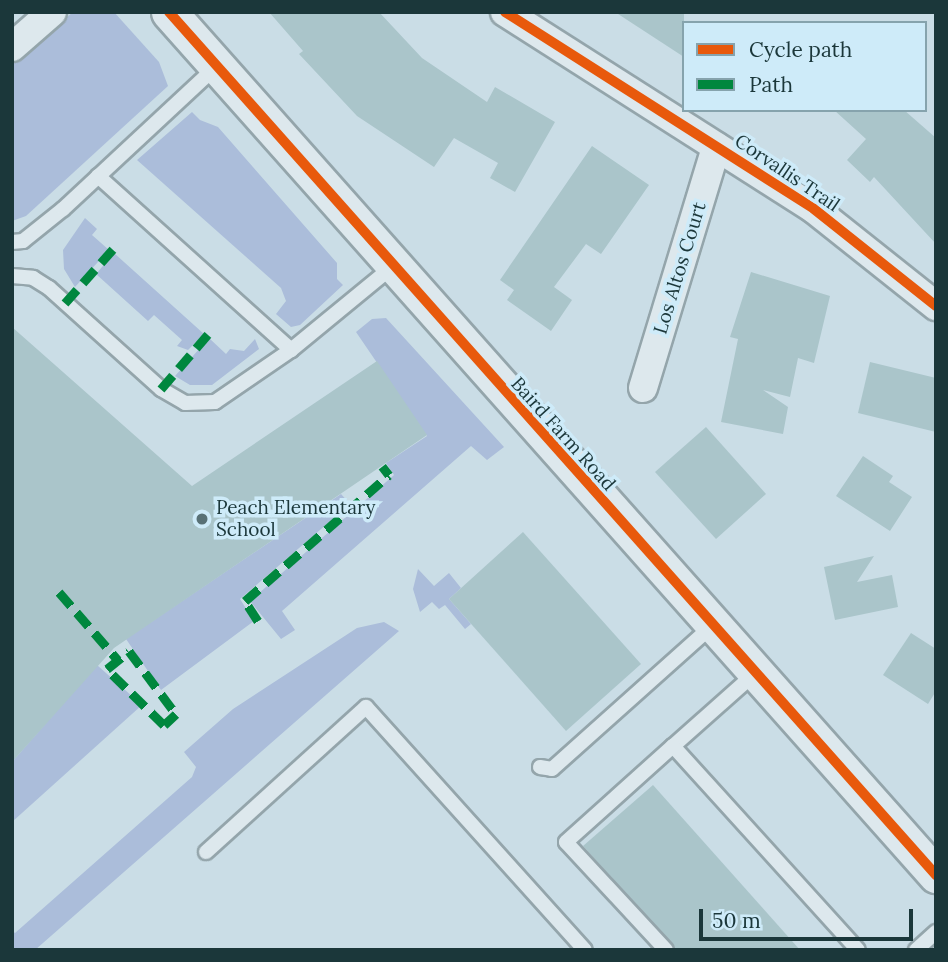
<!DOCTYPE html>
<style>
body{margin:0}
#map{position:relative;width:948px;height:962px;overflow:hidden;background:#cadde6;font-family:Lora,serif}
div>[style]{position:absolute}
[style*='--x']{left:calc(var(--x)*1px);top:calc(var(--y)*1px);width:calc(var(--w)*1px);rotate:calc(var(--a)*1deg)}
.green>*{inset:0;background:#abbdda}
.building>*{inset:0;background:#aac5ca}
.roads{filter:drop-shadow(2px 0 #94a5ab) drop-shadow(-2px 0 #94a5ab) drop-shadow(0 2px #94a5ab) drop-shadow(0 -2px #94a5ab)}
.service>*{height:14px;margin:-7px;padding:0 7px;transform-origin:7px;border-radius:7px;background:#dde8ed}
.minor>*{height:28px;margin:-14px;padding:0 14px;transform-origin:14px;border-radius:14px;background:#dde8ed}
.tertiary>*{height:35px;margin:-17.5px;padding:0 17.5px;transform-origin:17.5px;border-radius:17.5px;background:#dde8ed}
.quiet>*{height:9px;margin-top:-4.5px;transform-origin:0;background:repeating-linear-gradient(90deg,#00873e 0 18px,transparent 0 27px)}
.cycleway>*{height:10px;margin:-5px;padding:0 5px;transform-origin:5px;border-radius:5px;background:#e8590c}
.dots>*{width:19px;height:19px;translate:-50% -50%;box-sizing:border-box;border:4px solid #ceebf9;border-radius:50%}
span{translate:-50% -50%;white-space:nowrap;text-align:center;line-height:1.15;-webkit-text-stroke:7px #ceebf9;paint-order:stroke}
.street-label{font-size:19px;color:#1b373a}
.poi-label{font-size:19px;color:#1b373a}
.left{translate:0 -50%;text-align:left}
.frame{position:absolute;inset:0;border:14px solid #1b373a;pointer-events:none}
.legend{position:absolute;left:682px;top:21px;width:245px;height:91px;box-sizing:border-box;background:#ceebf9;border:2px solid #86a3ad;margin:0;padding:9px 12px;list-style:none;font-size:21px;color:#1b373a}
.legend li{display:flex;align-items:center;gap:14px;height:35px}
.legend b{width:35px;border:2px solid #86a3ad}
.scale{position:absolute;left:699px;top:909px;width:214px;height:32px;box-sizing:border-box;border:4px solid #1b373a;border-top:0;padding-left:9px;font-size:21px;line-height:24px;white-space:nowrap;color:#1b373a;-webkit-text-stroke:5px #ceebf9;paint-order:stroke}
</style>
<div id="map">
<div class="green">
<i style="clip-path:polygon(73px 12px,114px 12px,159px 62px,168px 86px,26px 216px,12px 221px,12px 65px)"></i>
<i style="clip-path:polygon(192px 112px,200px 120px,218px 127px,337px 263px,337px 279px,343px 285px,300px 325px,291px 327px,276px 314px,286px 301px,281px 288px,137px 160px)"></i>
<i style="clip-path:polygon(85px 218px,97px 229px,92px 235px,109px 250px,75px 287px,64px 269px,63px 250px)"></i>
<i style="clip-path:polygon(114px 253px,204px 334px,188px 350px,177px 346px,182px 340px,154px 315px,148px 321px,96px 274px)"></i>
<i style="clip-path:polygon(386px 318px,504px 447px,487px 460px,471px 446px,282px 611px,295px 630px,281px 639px,250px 601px,394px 475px,386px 463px,427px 436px,356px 332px,372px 319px)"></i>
<i style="clip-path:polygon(209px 338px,226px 354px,230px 349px,244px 351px,255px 339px,259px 349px,212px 385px,190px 385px,175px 376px)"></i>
<i style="clip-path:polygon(341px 494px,350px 504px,240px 599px,254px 621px,161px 690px,126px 639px)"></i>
<i style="clip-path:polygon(418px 569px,434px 586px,449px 573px,461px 588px,449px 599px,471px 624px,465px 629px,445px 605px,439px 609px,432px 602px,420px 612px,413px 589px)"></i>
<i style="clip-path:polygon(384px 622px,399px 631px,35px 950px,12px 950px,12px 931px,15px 933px,192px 777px,196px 767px,184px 752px,233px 709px,357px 628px)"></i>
<i style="clip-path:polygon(97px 665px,142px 705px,12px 822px,12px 762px)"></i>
</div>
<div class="building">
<i style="clip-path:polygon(269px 12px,379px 12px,422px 58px,487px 102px,495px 87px,555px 122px,515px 192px,490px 178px,498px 163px,454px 138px,434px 167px,357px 116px,299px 54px,303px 51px)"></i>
<i style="clip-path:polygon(615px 12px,684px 12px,684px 57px)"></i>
<i style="clip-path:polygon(834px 110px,904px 110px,936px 138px,936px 244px,874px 177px,870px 182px,847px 160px,866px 139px)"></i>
<i style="clip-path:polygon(592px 146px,649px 185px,601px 254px,586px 244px,554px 287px,572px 300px,551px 331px,507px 300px,514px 290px,500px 280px)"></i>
<i style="clip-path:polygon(751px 272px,830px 296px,814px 363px,798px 358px,790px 397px,763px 390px,788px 407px,783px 434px,721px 422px,738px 339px,730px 337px)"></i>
<i style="clip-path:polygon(12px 327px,192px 486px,377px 361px,427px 435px,114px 648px,12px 762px)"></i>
<i style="clip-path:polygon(870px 362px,936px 378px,936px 432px,858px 413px)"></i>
<i style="clip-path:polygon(706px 427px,766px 494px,716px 539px,655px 472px)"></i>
<i style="clip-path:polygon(863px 456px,893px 476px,889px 482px,912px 497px,890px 531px,836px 496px)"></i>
<i style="clip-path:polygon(523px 532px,641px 664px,566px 731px,449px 599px)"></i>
<i style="clip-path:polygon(874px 556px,857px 582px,892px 575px,898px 607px,835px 620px,824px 567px)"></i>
<i style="clip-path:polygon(911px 633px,936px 649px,936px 691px,928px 704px,883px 675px)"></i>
<i style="clip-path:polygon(653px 785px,800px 950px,675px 950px,583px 846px)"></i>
</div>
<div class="roads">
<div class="service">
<i style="--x:98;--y:176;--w:260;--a:42"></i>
<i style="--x:291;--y:350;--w:131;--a:-39.4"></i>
<i style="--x:12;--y:242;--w:11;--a:-5"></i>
<i style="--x:23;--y:241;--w:51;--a:-38.7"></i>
<i style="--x:63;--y:209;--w:209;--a:-42.9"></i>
<i style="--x:12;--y:276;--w:21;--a:5"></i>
<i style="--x:33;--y:278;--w:19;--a:32"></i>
<i style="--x:49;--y:288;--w:151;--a:42"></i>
<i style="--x:161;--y:389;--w:28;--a:30"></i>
<i style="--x:185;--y:403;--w:30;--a:-2"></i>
<i style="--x:215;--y:402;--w:92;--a:-34.4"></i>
<i style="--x:673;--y:746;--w:108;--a:-41.6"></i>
<i style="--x:540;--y:767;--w:12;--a:9"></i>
<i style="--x:552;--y:769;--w:215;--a:-41.8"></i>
<i style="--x:206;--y:852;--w:216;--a:-42.2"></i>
<i style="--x:366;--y:707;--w:327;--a:48"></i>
<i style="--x:666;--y:950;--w:147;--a:-132.8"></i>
<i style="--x:566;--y:842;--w:144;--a:-41.9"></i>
<i style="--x:673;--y:746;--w:275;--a:47.8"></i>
<i style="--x:916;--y:950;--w:27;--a:-42"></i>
</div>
<div class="minor">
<i style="--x:505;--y:12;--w:366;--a:32.5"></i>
<i style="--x:814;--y:209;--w:156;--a:38.5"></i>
<i style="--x:12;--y:47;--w:53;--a:-41.2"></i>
<i style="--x:643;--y:388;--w:252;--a:-73.1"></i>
</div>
<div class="tertiary">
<i style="--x:169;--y:12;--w:1155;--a:48.37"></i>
</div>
</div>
<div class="quiet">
<i style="--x:65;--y:303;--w:74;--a:-48.3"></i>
<i style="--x:161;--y:389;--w:74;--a:-49.4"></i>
<i style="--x:59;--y:592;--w:90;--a:49.1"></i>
<i style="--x:258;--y:621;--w:24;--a:-123"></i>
<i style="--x:245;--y:601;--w:191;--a:-41.2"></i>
<i style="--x:389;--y:475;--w:11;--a:-128"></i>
<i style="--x:129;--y:651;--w:79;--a:53.3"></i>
<i style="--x:176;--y:714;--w:16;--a:137"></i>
<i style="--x:164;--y:725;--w:80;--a:-135.5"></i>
<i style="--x:107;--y:669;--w:28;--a:-39"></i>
</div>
<div class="cycleway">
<i style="--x:169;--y:12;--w:1155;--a:48.37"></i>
<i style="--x:505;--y:12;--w:366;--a:32.5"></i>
<i style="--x:814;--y:209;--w:156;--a:38.5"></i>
</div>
<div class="dots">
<i style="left:202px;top:519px;background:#587176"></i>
</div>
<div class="street-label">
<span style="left:787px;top:173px;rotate:34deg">Corvallis Trail</span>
<span style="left:680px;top:268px;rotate:-73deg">Los Altos Court</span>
<span style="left:563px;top:434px;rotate:48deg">Baird Farm Road</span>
</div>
<div class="poi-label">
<span class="left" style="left:216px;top:519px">Peach Elementary<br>School</span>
</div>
<div class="frame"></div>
<ul class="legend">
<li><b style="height:9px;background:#e8590c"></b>Cycle path</li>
<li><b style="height:9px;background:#00873e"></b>Path</li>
</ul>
<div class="scale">50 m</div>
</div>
